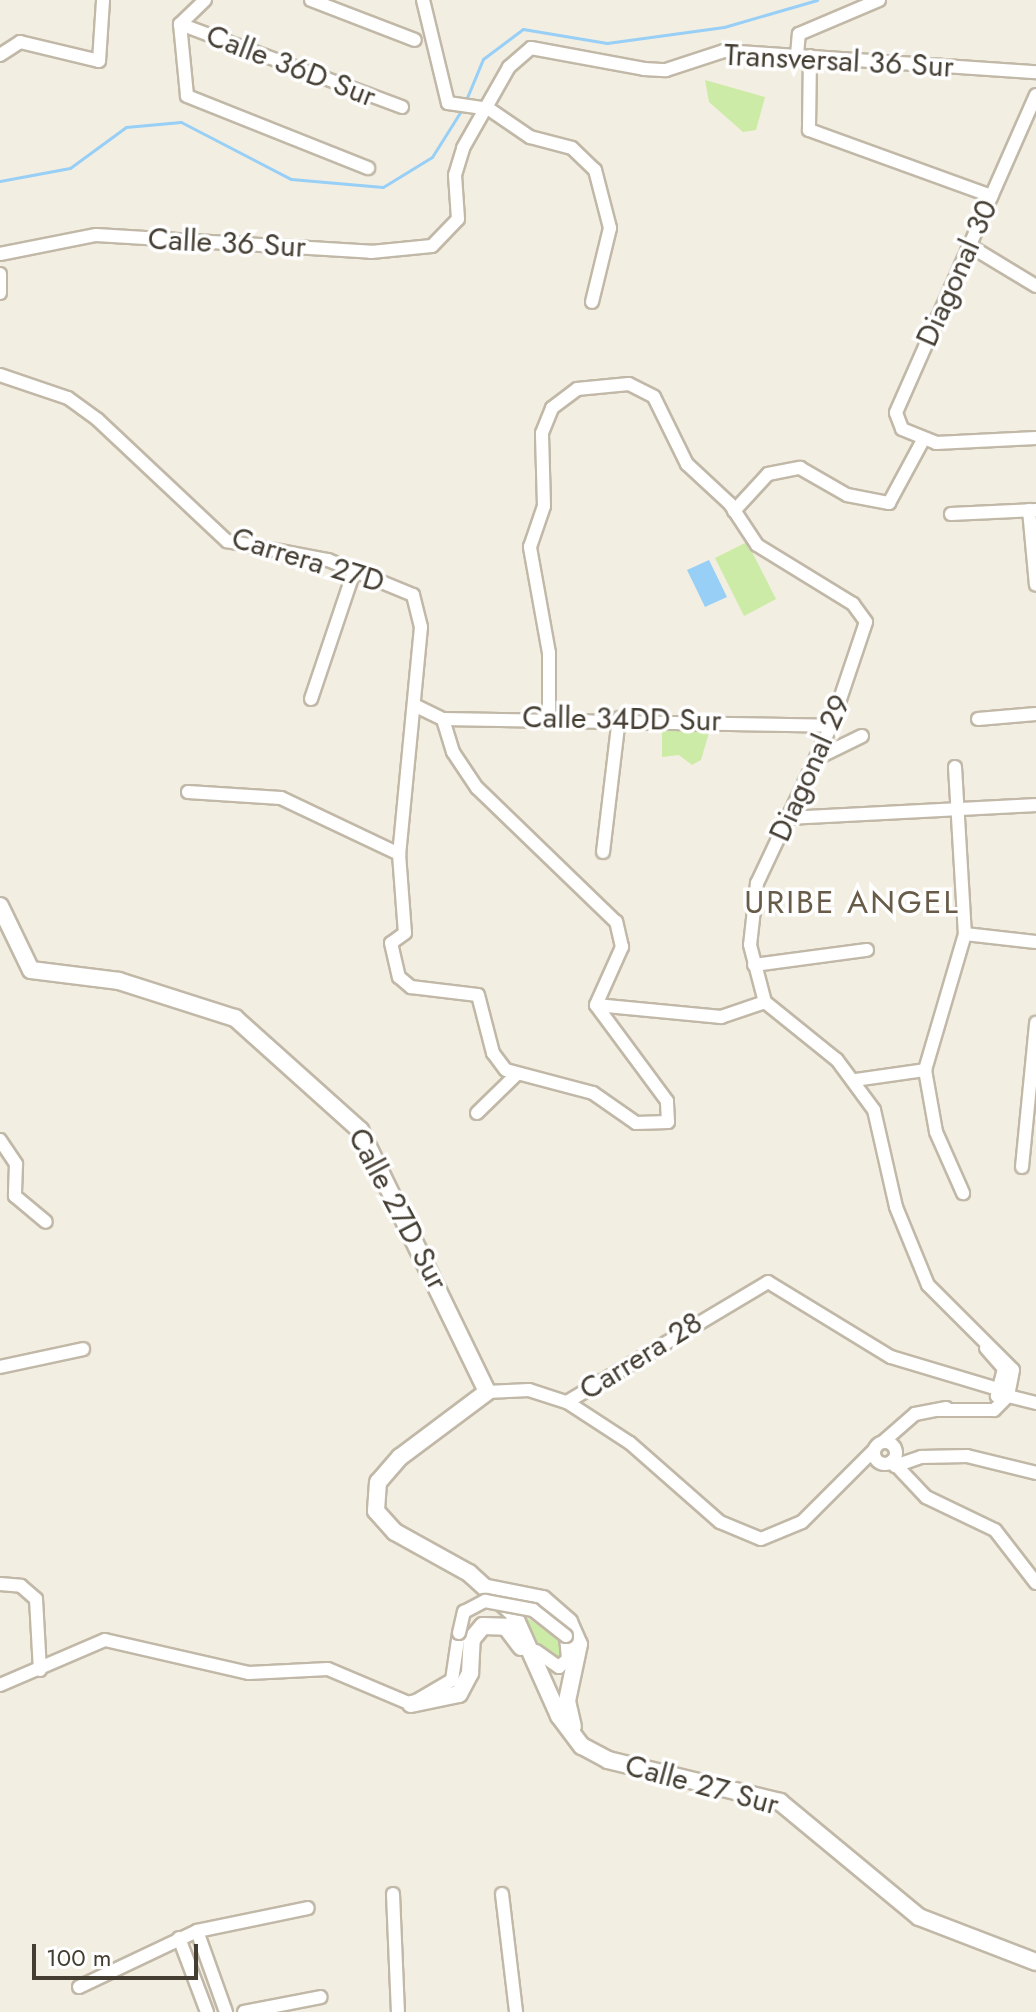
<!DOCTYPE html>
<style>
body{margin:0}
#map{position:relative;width:1036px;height:2012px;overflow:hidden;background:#f3eee2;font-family:Jost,sans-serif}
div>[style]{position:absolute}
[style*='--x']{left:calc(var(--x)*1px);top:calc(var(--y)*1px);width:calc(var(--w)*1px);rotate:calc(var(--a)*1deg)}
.green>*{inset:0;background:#cceba6}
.water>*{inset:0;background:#97cff6}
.stream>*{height:3px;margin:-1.5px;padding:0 1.5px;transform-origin:1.5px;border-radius:1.5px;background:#97cff6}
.roads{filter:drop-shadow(2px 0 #c1b8a7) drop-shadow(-2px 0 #c1b8a7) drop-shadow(0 2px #c1b8a7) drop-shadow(0 -2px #c1b8a7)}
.minor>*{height:12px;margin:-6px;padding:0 6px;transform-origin:6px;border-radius:6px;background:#fff}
.minor>.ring{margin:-6px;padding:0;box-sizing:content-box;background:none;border:12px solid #fff;border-radius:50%}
.tertiary>*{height:16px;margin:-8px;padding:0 8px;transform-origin:8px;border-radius:8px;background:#fff}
.bridges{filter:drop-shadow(2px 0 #c1b8a7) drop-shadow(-2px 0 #c1b8a7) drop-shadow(0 2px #c1b8a7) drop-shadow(0 -2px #c1b8a7)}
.minor-bridge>*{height:12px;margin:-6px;padding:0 6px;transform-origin:6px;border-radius:6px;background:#fff}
span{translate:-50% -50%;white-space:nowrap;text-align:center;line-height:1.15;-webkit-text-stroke:7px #fff;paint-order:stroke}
.street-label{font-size:30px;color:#443d32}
.neighbourhood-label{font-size:32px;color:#685b48;letter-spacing:2px}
.scale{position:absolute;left:32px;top:1944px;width:166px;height:36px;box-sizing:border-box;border:4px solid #443d32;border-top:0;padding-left:10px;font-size:24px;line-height:28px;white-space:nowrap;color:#443d32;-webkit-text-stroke:6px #fff;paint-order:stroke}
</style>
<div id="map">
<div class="green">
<i style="clip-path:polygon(705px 80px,765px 97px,756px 130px,743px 132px,709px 102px)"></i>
<i style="clip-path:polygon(747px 542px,776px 599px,744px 616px,715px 558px)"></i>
<i style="clip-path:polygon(662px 726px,710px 729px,701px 760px,692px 765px,679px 755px,662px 757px)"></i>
<i style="clip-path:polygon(524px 1616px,559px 1638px,559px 1660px,545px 1657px)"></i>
</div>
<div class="water">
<i style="clip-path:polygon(709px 560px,727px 597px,705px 607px,687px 570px)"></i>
</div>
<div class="stream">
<i style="--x:466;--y:100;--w:44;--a:-67.5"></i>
<i style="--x:483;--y:59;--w:50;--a:-36.9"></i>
<i style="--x:523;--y:29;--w:85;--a:9.5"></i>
<i style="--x:607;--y:43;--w:118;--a:-7.8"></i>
<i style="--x:724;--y:27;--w:97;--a:-16.2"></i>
<i style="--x:0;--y:181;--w:71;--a:-10.5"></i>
<i style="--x:70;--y:168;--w:69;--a:-36.2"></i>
<i style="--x:126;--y:127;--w:55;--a:-5.2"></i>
<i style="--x:181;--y:122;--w:124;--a:27.4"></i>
<i style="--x:291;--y:179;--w:92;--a:5"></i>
<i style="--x:383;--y:187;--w:57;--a:-31.5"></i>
<i style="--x:432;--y:157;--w:54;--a:-57.8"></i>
</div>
<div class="roads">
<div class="minor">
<i style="--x:205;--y:0;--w:35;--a:136"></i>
<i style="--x:180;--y:24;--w:72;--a:84.4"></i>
<i style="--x:187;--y:96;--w:195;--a:21.7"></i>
<i style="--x:311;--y:0;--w:111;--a:21"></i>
<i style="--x:423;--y:0;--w:106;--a:76.4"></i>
<i style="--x:448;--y:103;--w:41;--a:8.3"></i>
<i style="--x:489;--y:109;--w:50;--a:34.3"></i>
<i style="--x:530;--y:137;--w:43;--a:14.7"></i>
<i style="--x:572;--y:148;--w:32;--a:44"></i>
<i style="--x:595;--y:170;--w:60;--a:75.5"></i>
<i style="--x:610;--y:228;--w:76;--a:103.7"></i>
<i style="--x:180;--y:24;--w:237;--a:20.5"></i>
<i style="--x:0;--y:55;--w:24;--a:-33"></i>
<i style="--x:20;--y:42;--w:81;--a:13.5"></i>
<i style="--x:99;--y:61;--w:61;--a:-86.2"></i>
<i style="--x:797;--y:55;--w:21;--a:-85"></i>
<i style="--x:799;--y:34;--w:87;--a:-23"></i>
<i style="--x:810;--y:56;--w:74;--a:90.8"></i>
<i style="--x:809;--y:130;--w:194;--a:19.9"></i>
<i style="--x:1036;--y:95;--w:347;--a:113.8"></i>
<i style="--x:896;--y:413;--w:17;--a:69"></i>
<i style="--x:902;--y:429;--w:37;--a:22"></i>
<i style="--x:936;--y:443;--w:100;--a:-2.9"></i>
<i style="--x:970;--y:246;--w:77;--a:31.2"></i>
<i style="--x:0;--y:254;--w:98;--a:-11.2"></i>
<i style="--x:96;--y:235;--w:276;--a:3.5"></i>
<i style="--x:371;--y:252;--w:61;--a:-5.6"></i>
<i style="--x:432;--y:246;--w:37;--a:-46"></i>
<i style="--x:458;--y:219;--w:44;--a:-93.9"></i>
<i style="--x:455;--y:175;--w:28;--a:-73"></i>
<i style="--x:463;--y:148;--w:93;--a:-60.4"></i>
<i style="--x:509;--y:67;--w:29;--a:-41"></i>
<i style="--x:531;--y:48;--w:115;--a:10.5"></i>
<i style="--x:644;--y:69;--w:22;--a:3"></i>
<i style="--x:666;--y:70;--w:61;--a:-18.1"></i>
<i style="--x:724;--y:51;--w:313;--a:3.9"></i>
<i style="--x:0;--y:274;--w:19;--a:90"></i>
<i style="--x:0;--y:375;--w:72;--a:18.7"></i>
<i style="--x:68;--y:398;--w:37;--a:36"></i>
<i style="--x:98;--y:420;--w:177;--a:43.2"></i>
<i style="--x:227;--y:541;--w:103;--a:10.7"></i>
<i style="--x:328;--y:560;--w:92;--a:22.4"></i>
<i style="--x:413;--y:595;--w:33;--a:76"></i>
<i style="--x:421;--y:627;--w:228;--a:95.5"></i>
<i style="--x:399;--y:854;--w:79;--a:85.7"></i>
<i style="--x:405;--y:933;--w:17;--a:144"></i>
<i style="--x:391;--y:943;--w:35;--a:77"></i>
<i style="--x:399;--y:977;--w:16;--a:40"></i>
<i style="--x:411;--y:987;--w:67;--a:6.8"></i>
<i style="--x:478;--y:995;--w:60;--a:75.5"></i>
<i style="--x:493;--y:1053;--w:21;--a:53"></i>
<i style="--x:506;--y:1070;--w:90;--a:14.8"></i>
<i style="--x:593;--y:1093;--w:52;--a:34.9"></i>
<i style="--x:636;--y:1123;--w:32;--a:-2"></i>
<i style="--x:668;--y:1122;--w:21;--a:-93"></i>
<i style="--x:667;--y:1101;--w:119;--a:-126.5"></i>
<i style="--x:596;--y:1005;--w:64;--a:-65.9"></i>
<i style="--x:622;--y:947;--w:26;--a:-103"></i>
<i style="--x:616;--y:922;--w:193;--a:-136"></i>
<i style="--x:477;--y:788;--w:43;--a:-123.7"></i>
<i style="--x:453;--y:752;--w:34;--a:-107"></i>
<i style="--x:1029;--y:510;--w:75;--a:84.7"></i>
<i style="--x:734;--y:511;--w:50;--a:-47.4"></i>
<i style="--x:768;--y:474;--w:33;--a:-11"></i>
<i style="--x:800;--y:468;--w:54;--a:29.9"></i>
<i style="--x:847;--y:495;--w:43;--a:10.8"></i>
<i style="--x:889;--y:503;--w:72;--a:-61.6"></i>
<i style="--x:951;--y:514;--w:85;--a:-2.7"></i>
<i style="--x:311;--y:699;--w:135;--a:-71.4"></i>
<i style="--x:416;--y:706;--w:30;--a:26"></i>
<i style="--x:443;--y:719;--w:388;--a:1"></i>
<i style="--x:549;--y:717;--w:64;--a:-90"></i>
<i style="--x:549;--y:653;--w:108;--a:-100.2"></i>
<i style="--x:530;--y:547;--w:43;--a:-71.1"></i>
<i style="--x:544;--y:506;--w:73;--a:-91.6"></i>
<i style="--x:542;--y:433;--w:27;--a:-68"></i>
<i style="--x:552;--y:408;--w:31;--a:-37"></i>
<i style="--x:577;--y:389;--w:52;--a:-5.5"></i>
<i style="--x:629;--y:384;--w:28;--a:27"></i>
<i style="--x:654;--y:397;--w:75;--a:63.8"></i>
<i style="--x:687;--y:464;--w:59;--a:42.9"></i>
<i style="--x:730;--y:504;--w:49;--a:56.6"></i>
<i style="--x:757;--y:545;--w:113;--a:31.6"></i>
<i style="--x:853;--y:604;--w:22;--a:54"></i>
<i style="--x:866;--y:622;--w:110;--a:108.6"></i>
<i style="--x:831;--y:726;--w:174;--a:115.2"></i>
<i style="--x:757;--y:883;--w:62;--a:96.4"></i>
<i style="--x:750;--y:945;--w:59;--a:75.3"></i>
<i style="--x:765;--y:1002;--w:92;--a:38.9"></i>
<i style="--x:837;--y:1060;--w:62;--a:53.5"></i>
<i style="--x:874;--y:1110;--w:99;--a:77.2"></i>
<i style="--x:896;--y:1207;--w:84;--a:67.7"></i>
<i style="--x:928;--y:1285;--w:120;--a:45"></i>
<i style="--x:1013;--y:1370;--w:26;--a:101"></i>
<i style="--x:1008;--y:1396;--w:20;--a:135"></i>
<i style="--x:994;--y:1410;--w:55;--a:180"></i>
<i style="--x:978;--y:719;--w:58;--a:-4.9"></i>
<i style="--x:817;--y:758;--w:50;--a:-26.1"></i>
<i style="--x:955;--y:767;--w:167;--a:86.6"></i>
<i style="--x:965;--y:934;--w:142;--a:106.4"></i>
<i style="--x:925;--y:1070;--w:63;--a:79.9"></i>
<i style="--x:936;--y:1132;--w:67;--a:66.1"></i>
<i style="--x:188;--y:792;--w:93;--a:3.7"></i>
<i style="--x:281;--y:798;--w:131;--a:25.4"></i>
<i style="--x:789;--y:818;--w:247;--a:-3"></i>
<i style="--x:603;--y:852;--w:135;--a:-83.2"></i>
<i style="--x:965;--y:934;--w:71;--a:6.4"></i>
<i style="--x:754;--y:965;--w:114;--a:-7.6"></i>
<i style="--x:596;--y:1005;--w:126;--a:5.5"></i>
<i style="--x:721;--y:1017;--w:46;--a:-18.8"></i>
<i style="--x:855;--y:1080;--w:71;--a:-8.1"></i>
<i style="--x:477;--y:1113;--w:54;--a:-44.3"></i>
<i style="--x:0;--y:1140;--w:29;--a:56"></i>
<i style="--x:16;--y:1164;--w:32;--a:92"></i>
<i style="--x:15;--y:1196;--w:40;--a:40"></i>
<i style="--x:1022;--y:1167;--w:145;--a:-84.4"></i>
<i style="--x:986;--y:1348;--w:28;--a:49"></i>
<i style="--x:1004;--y:1369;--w:28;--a:105"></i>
<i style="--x:0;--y:1367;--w:85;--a:-12.2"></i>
<i style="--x:487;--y:1392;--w:42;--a:-2.7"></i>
<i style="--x:529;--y:1390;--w:40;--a:18"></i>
<i style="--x:567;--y:1402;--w:75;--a:33.1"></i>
<i style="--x:630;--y:1443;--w:120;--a:41.3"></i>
<i style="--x:720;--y:1522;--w:44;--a:22.5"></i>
<i style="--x:761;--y:1539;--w:44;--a:-22.5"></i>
<i style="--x:802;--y:1522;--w:102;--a:-45"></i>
<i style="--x:1008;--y:1396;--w:29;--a:14"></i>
<i style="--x:567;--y:1402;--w:234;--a:-30.8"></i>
<i style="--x:768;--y:1282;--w:144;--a:31.4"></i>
<i style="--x:891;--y:1357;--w:115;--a:16.7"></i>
<i style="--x:884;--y:1441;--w:41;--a:-41.1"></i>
<i style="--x:915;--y:1414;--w:32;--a:-11"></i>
<i class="ring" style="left:874px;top:1442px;width:10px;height:10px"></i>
<i style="--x:892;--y:1461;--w:50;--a:46.6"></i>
<i style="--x:926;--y:1497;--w:76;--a:25.6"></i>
<i style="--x:995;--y:1530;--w:67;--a:52.3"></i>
<i style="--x:895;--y:1466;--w:28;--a:-19"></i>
<i style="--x:921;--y:1457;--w:46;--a:-1.2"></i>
<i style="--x:967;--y:1456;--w:71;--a:13.8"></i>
<i style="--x:0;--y:1584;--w:21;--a:5"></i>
<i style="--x:21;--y:1586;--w:20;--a:41"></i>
<i style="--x:36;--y:1599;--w:71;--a:86.8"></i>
<i style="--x:536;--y:1651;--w:28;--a:35"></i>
<i style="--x:559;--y:1667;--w:12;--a:-42"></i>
<i style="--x:568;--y:1659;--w:23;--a:-95"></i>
<i style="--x:0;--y:1685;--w:114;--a:-23.2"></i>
<i style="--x:105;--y:1640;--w:148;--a:12.9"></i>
<i style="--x:249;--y:1673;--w:79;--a:-2.9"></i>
<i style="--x:328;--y:1669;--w:90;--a:22.9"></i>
<i style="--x:411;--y:1704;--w:48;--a:-30.3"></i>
<i style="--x:452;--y:1680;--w:48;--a:-81.5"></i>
<i style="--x:393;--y:1894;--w:118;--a:87.6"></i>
<i style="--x:502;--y:1894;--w:119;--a:83.2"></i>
<i style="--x:197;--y:1931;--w:86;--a:70.3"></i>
<i style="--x:179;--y:1938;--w:79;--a:69.3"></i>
<i style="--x:79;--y:1987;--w:131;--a:-25.4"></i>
<i style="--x:197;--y:1931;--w:113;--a:-11.7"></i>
<i style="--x:244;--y:2012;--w:78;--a:-11"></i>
</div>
<div class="tertiary">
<i style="--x:0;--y:906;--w:71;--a:64.2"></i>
<i style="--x:31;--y:970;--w:89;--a:7.1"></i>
<i style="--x:119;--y:981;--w:122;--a:17.7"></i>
<i style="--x:235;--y:1018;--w:168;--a:41.9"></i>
<i style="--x:360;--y:1130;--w:291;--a:64.1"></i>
<i style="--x:487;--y:1392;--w:109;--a:143.2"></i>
<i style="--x:400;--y:1457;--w:33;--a:131"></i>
<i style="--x:378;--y:1482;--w:29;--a:94"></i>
<i style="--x:376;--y:1511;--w:28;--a:48"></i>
<i style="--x:395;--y:1532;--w:85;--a:29"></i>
<i style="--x:469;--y:1573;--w:59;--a:42.3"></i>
<i style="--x:513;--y:1613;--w:113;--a:65.9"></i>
<i style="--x:559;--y:1716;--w:38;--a:53"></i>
<i style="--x:582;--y:1746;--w:30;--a:28"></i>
<i style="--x:608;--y:1760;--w:177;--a:13.7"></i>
<i style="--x:780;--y:1802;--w:180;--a:39.6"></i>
<i style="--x:919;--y:1917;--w:125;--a:21"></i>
<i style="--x:488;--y:1588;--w:56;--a:11.3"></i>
<i style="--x:543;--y:1599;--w:35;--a:41"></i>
<i style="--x:569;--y:1622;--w:24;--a:66"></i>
<i style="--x:579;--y:1644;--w:58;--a:101.9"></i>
<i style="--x:567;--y:1701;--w:26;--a:77"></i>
<i style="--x:411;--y:1704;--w:49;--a:-11.8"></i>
<i style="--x:459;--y:1694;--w:24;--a:-62"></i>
<i style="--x:470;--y:1673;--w:34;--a:-87"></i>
<i style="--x:472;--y:1639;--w:17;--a:-50"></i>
<i style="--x:483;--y:1626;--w:23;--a:2"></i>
<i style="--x:506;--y:1627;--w:25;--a:53"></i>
</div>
</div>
<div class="bridges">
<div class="minor-bridge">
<i style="--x:459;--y:1633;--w:22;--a:-77"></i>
<i style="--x:464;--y:1612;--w:24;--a:-28"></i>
<i style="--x:485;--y:1601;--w:49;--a:10.6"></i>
<i style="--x:533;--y:1610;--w:42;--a:38.2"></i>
</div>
</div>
<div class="street-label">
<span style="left:839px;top:61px;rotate:3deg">Transversal 36 Sur</span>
<span style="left:291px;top:66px;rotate:21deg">Calle 36D Sur</span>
<span style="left:227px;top:243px;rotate:3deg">Calle 36 Sur</span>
<span style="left:957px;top:273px;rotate:-66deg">Diagonal 30</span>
<span style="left:308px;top:560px;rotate:17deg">Carrera 27D</span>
<span style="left:622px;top:719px;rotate:1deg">Calle 34DD Sur</span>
<span style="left:810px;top:768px;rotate:-66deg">Diagonal 29</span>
<span style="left:398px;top:1209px;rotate:62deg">Calle 27D Sur</span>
<span style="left:641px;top:1356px;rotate:-32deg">Carrera 28</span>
<span style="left:702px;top:1785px;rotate:15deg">Calle 27 Sur</span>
</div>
<div class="neighbourhood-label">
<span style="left:852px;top:902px">URIBE ANGEL</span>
</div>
<div class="scale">100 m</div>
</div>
